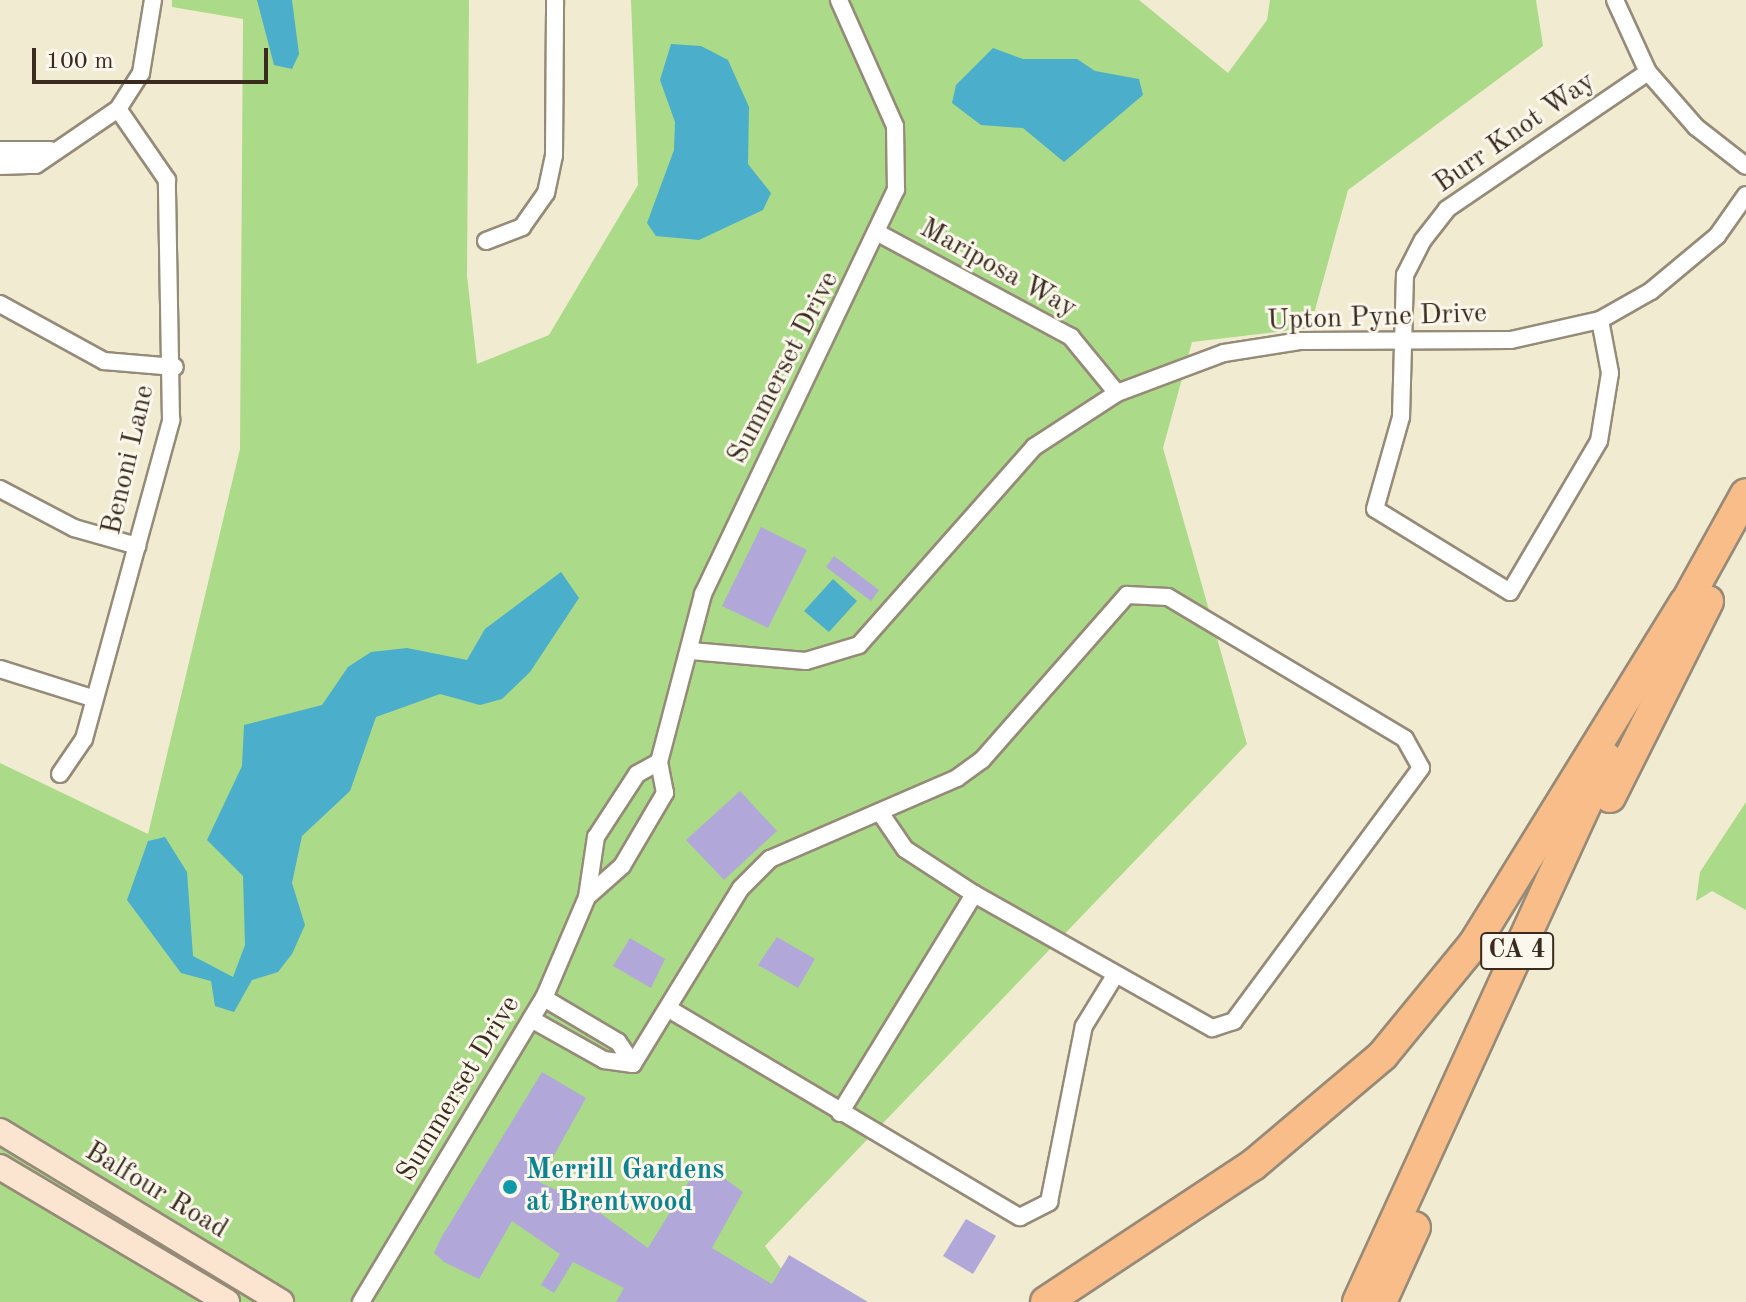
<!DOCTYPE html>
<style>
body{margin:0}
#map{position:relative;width:1746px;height:1302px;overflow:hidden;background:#f1ebd2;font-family:"Old Standard TT",serif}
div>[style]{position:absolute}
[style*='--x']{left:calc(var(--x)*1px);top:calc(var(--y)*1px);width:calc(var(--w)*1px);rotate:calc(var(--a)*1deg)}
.green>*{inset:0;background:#abda88}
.water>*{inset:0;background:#4baeca}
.building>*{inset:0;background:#b1a8d9}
.roads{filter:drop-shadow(2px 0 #968a78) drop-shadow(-2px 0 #968a78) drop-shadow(0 2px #968a78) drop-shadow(0 -2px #968a78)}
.minor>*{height:16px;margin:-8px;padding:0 8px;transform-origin:8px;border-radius:8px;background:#fff}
.secondary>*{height:24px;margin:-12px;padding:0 12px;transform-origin:12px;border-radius:12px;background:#fce5d0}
.motorway>*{height:30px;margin:-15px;padding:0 15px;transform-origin:15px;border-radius:15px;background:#f8bd89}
.dots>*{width:22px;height:22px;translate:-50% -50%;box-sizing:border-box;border:4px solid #fbf7ec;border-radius:50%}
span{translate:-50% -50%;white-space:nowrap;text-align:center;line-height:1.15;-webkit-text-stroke:6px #fbf7ec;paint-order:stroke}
.shield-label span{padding:2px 6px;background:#fbf7ec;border:2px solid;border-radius:6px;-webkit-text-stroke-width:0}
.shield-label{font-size:26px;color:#3b2a1e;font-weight:700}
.street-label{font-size:28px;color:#3b2a1e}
.culture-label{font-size:28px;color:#0d838f;font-weight:700}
.left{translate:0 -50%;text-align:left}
.scale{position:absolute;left:32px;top:48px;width:236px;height:36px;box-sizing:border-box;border:4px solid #3b2a1e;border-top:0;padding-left:10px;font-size:24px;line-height:28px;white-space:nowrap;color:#3b2a1e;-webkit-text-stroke:6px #fbf7ec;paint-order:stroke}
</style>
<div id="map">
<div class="green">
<i style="clip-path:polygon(172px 0,469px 0,467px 276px,477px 364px,549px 335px,638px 185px,631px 0,1139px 0,1228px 73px,1267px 20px,1270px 0,1536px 0,1543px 46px,1348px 190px,1310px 328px,1192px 342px,1163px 448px,1247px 744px,765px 1246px,805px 1302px,0 1302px,0 763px,148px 834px,240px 449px,243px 19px,172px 7px)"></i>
<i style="clip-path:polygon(1746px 802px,1746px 910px,1712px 891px,1696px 901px,1700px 872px)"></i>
</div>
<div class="water">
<i style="clip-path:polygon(257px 0,292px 0,299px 54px,292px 69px,274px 65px)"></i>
<i style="clip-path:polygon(671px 44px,701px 46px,728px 60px,749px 107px,748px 164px,771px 193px,763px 210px,699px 240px,656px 236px,647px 223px,674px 150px,675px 122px,660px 80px)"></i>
<i style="clip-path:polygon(993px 48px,1023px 59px,1077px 59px,1095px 71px,1139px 79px,1143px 95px,1064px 162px,1023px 128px,981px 125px,952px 103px,956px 85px)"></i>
<i style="clip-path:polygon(561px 572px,579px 598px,530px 672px,502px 699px,480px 705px,440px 694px,376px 717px,350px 791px,302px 836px,292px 883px,305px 925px,292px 954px,278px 972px,252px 980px,234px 1012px,215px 1006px,211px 981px,181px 973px,127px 900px,148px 841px,165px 837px,187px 872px,193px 956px,233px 977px,245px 945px,243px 876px,207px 840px,242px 766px,244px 725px,322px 705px,348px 667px,371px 652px,407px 648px,467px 660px,485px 629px)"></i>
<i style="clip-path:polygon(833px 579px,857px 601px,829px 632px,804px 611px)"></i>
</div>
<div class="building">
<i style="clip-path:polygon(761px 527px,807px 550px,768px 628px,722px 606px)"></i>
<i style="clip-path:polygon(834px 556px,879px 590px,871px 601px,826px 567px)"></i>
<i style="clip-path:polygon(740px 791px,777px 831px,724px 880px,686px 840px)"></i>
<i style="clip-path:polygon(777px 937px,815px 959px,798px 988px,758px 965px)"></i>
<i style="clip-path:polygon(630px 938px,665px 959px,651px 988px,613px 966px)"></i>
<i style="clip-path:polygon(542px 1072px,586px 1098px,539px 1182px,589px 1205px,648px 1248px,699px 1165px,712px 1169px,743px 1192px,712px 1248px,772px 1284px,789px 1255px,868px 1302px,616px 1302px,624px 1288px,573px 1262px,554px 1293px,541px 1285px,560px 1254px,512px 1221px,479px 1279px,444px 1262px,434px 1253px,441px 1238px)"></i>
<i style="clip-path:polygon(966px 1219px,996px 1236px,973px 1274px,943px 1256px)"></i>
</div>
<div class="roads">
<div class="minor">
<i style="--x:1615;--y:0;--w:79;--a:65.4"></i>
<i style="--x:1648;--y:72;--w:73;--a:48.9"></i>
<i style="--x:1696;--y:127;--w:63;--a:38"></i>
<i style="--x:0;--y:150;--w:50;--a:0"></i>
<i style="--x:0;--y:166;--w:36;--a:-2"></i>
<i style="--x:36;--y:165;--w:99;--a:-34.3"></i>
<i style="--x:118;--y:109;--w:43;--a:-57.4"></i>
<i style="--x:141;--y:73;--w:74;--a:-80.7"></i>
<i style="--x:880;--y:234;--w:217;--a:28.3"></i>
<i style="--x:1071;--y:337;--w:72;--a:50.6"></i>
<i style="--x:486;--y:241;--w:39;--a:-21"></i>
<i style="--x:522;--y:227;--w:42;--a:-54.8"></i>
<i style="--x:546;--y:193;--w:39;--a:-78"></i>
<i style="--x:554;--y:155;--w:155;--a:-89.6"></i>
<i style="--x:0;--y:304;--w:119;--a:28.7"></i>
<i style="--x:104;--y:361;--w:71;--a:4.8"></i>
<i style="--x:1600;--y:320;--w:54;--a:79.3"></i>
<i style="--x:1610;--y:373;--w:69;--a:99.2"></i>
<i style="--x:1599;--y:441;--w:175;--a:120.5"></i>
<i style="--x:1510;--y:592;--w:158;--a:-148.4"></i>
<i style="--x:1375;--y:509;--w:96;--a:-74.2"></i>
<i style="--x:1401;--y:417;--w:142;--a:-88.4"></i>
<i style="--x:1405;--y:275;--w:39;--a:-63"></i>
<i style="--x:1423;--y:240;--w:39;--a:-52"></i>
<i style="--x:1447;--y:209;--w:243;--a:-34.3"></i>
<i style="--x:0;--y:489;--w:84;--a:27.8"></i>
<i style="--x:74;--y:528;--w:66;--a:15.9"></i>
<i style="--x:691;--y:651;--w:115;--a:5"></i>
<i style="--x:806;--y:661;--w:55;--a:-16.8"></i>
<i style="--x:859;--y:645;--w:264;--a:-48.5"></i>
<i style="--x:1034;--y:447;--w:99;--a:-33"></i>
<i style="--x:1117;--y:393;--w:114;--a:-20.5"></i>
<i style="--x:1224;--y:353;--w:78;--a:-8.9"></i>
<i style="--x:1301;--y:341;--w:210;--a:-0.3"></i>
<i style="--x:1511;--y:340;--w:91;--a:-12.7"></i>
<i style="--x:1600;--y:320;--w:59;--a:-29.6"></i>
<i style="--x:1651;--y:291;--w:86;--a:-39.8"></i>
<i style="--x:1717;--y:236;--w:50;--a:-54.7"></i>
<i style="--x:0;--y:669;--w:96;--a:17.5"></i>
<i style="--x:60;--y:774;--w:42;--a:-55.6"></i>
<i style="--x:84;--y:739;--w:331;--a:-74.7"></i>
<i style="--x:171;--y:420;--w:240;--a:-91"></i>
<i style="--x:167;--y:180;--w:86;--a:-124.6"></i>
<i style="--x:587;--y:897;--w:47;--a:-41.5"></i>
<i style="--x:622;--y:866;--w:85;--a:-59.5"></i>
<i style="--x:665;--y:793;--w:32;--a:-101"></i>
<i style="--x:659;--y:762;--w:174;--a:-75.3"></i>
<i style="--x:703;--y:594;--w:448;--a:-64.5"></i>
<i style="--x:896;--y:190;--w:64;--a:-90.9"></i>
<i style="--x:895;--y:126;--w:138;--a:-114"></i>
<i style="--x:669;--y:1009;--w:408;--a:30.7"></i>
<i style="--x:1020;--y:1217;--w:33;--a:-27"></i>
<i style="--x:1049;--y:1202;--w:179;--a:-78.8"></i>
<i style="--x:1084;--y:1026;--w:57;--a:-58.5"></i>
<i style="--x:531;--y:1019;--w:84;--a:29.3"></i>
<i style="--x:604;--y:1060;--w:29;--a:8"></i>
<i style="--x:633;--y:1064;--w:27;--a:-124"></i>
<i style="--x:618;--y:1042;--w:86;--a:-149.3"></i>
<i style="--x:633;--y:1064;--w:206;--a:-58.5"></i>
<i style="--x:741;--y:888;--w:41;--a:-45"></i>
<i style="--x:770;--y:859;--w:204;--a:-23.4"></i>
<i style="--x:957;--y:778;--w:31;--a:-36"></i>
<i style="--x:982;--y:760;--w:220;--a:-48.7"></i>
<i style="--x:1127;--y:595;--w:41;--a:2.8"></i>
<i style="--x:1168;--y:597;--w:276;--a:30.9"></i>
<i style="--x:1405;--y:739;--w:33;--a:61"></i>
<i style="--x:1421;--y:768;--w:315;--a:126.5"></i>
<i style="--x:1234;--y:1021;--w:23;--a:162"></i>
<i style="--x:1212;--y:1028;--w:273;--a:-150.6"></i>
<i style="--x:974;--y:894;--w:82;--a:-146.9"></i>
<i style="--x:905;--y:849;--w:42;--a:-124.4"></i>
<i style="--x:840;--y:1113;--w:257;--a:-58.5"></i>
<i style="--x:361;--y:1302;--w:355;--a:-59"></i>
<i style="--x:544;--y:998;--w:110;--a:-66.9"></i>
<i style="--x:587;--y:897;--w:61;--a:-81.5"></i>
<i style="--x:596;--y:837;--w:75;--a:-56.9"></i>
<i style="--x:637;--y:774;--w:25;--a:-29"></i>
</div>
<div class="secondary">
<i style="--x:0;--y:1131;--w:329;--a:31.3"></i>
<i style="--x:0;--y:1167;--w:264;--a:30.7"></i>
</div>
<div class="motorway">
<i style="--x:1675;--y:622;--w:146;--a:-61"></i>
<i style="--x:1610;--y:797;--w:219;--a:-63.4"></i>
<i style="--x:1046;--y:1302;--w:248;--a:-33.5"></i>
<i style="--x:1253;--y:1165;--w:170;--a:-40.2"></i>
<i style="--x:1383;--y:1055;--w:144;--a:-50.7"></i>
<i style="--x:1474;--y:944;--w:401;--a:-58.3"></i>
<i style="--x:1358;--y:1302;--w:598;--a:-65.41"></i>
<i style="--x:1381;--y:1302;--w:82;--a:-65.6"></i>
</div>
</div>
<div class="dots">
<i style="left:510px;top:1187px;background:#0f9aa8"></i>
</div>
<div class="shield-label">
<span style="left:1517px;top:951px">CA 4</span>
</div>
<div class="street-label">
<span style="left:1515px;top:133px;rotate:-35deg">Burr Knot Way</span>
<span style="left:998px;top:269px;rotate:29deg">Mariposa Way</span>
<span style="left:1377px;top:318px;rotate:-2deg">Upton Pyne Drive</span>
<span style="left:784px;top:368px;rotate:-63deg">Summerset Drive</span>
<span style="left:129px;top:460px;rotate:-77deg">Benoni Lane</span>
<span style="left:459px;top:1089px;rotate:-59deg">Summerset Drive</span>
<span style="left:156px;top:1191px;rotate:31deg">Balfour Road</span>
</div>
<div class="culture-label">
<span class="left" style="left:526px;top:1187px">Merrill Gardens<br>at Brentwood</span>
</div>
<div class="scale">100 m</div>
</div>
